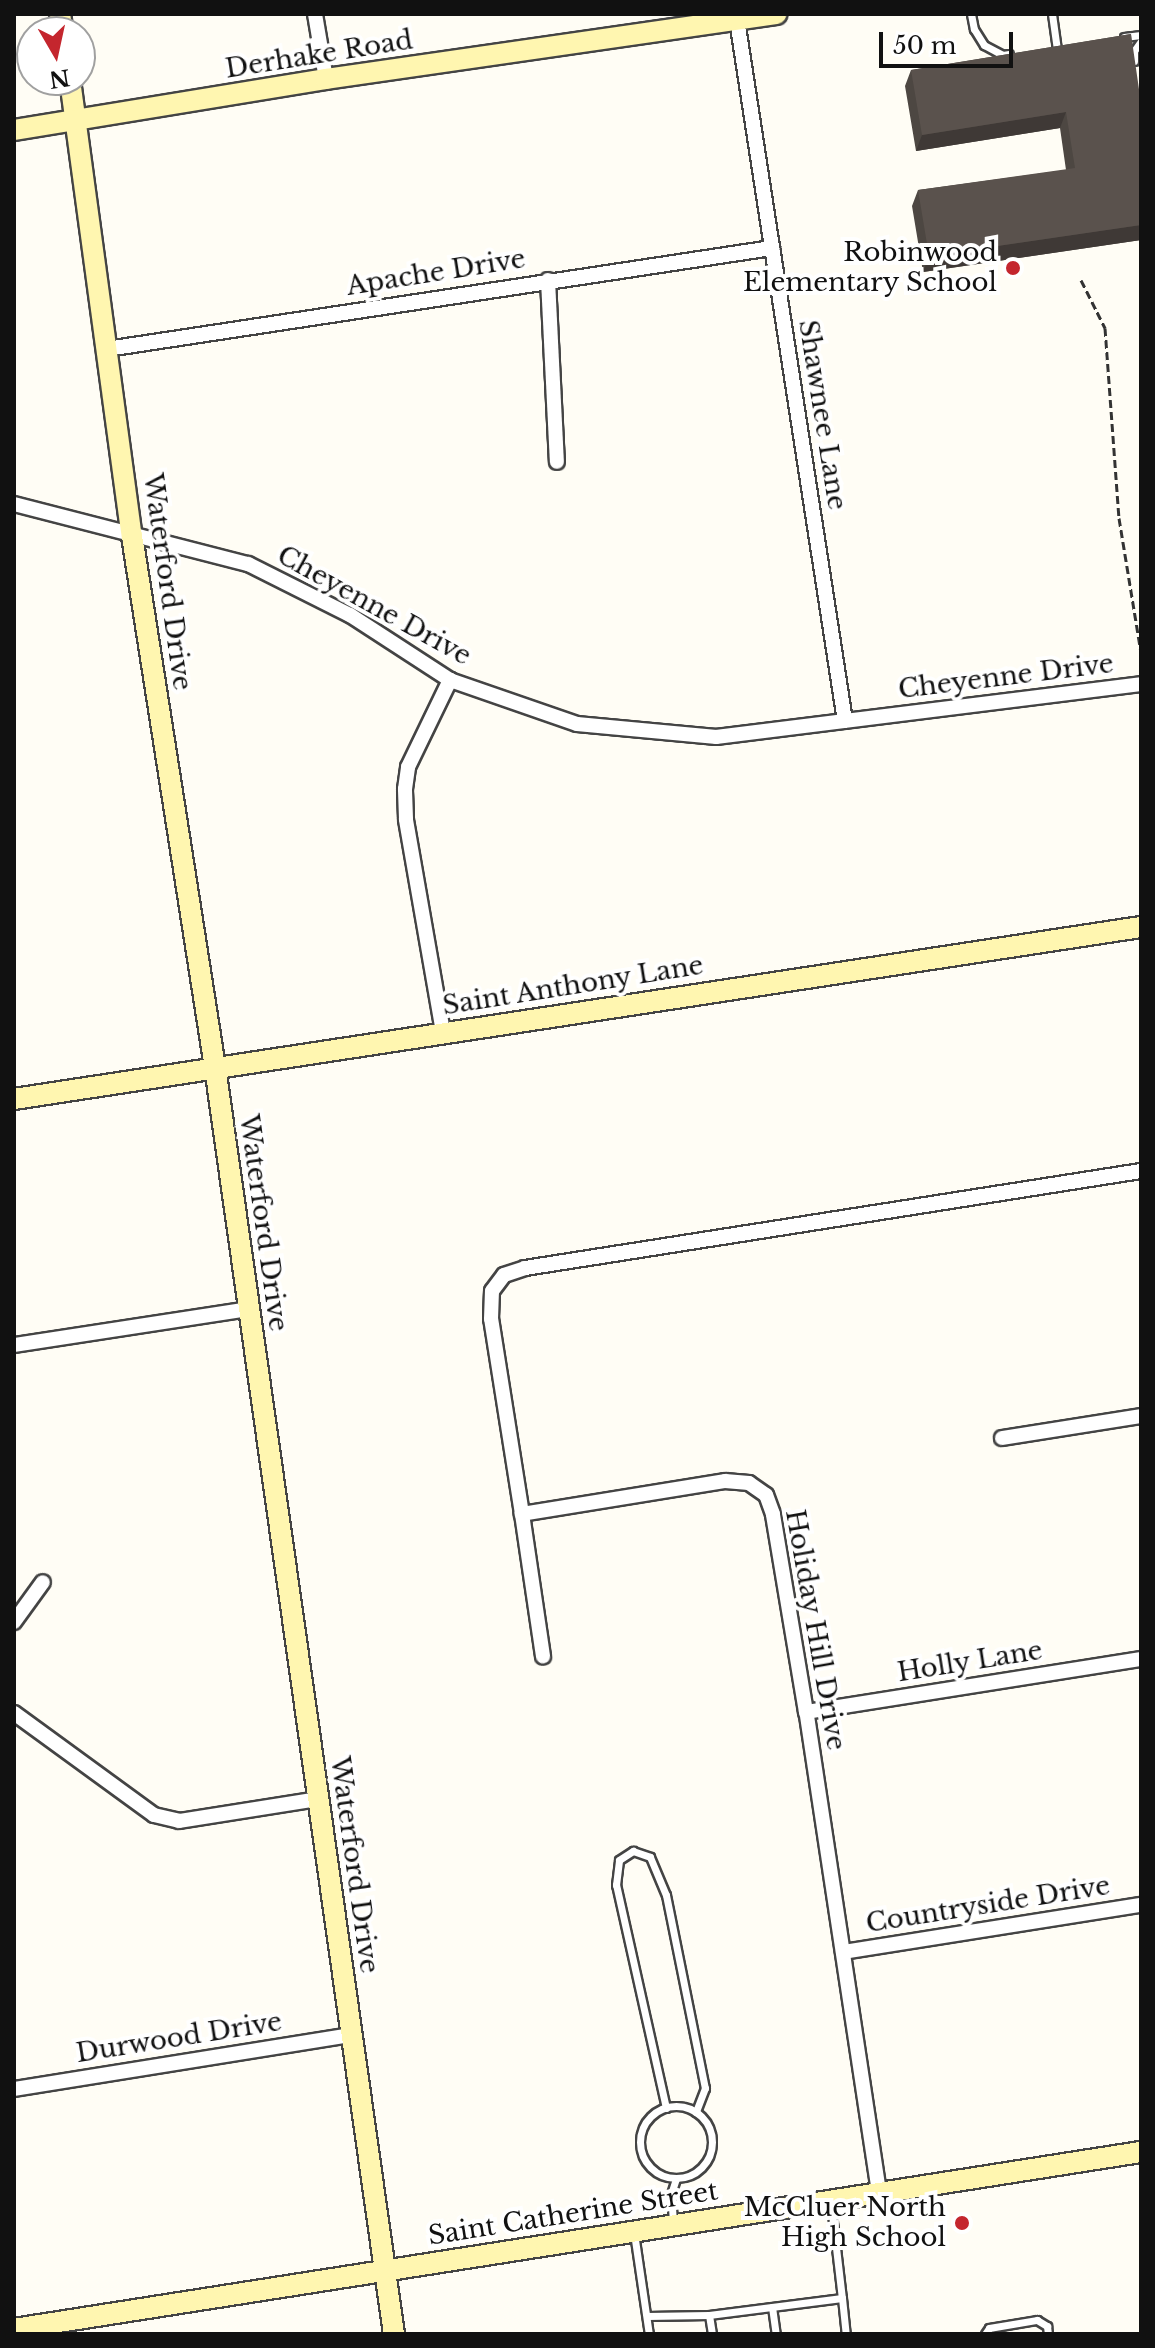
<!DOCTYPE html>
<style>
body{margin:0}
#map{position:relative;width:1155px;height:2348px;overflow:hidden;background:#fffdf5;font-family:"Libre Baskerville",serif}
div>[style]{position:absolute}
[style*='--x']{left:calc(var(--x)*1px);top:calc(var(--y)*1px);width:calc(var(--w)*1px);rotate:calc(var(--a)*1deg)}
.path>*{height:3px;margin-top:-1.5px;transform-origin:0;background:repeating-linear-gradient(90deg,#333 0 8px,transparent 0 12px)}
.roads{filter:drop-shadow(2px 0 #444) drop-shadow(-2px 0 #444) drop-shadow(0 2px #444) drop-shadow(0 -2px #444)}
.lane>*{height:7px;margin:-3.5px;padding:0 3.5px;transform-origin:3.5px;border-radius:3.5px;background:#fff}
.lane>.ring{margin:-3.5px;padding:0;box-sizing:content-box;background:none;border:7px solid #fff;border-radius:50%}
.street>*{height:14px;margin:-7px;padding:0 7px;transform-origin:7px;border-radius:7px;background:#fff}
.secondary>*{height:20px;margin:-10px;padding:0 10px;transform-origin:10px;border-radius:10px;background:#fff6b0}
.wall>*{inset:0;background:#4d4742}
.shaded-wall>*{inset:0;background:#3f3936}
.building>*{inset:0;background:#5a524d}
.dots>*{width:22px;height:22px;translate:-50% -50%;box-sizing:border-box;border:4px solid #fff;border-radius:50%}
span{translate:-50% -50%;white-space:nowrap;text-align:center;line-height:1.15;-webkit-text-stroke:8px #fff;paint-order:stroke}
.street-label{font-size:26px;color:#111}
.poi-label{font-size:26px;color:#111}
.right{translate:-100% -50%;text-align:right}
.frame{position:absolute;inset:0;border:16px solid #111;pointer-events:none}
.north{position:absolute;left:16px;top:16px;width:80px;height:80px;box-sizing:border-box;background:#fff;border:2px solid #a0a0a0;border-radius:50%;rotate:171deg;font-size:22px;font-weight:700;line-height:32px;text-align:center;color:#111}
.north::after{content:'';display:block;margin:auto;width:28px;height:36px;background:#c4262e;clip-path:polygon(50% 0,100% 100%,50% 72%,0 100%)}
.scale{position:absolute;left:879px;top:32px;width:134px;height:36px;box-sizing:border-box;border:4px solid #111;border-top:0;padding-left:10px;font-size:24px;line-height:28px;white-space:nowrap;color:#111;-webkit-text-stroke:6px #fff;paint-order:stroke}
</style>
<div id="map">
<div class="path">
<i style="--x:1081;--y:280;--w:54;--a:63.4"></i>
<i style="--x:1105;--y:328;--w:191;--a:85.8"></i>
<i style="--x:1119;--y:518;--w:137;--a:80.7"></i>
</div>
<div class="roads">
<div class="lane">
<i style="--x:971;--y:14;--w:15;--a:79"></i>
<i style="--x:974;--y:29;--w:19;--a:58"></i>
<i style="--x:984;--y:45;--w:21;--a:28"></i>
<i style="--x:1003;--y:55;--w:6;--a:-9"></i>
<i style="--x:1052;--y:14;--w:34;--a:82"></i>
<i style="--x:1124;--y:37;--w:17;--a:-7"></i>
<i style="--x:1134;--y:61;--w:10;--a:-90"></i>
<i style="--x:1134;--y:51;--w:12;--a:-55"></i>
<i class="ring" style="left:640px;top:2106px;width:65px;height:65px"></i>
<i style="--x:666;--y:2108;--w:229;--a:-102.6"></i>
<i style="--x:616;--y:1885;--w:25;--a:-83"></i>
<i style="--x:619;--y:1860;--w:17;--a:-33"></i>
<i style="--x:633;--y:1851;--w:18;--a:19"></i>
<i style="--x:650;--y:1857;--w:41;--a:67.2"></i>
<i style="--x:666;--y:1895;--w:197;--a:78.6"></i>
<i style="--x:705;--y:2088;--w:26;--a:111"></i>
<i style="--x:831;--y:2205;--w:94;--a:83.3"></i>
<i style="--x:673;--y:2222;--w:28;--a:-94"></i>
<i style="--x:671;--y:2194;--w:16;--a:-72"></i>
<i style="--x:634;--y:2233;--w:102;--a:81.6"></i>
<i style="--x:772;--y:2307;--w:27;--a:82"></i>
<i style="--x:709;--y:2315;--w:19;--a:81"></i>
<i style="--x:647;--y:2316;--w:62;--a:-0.9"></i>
<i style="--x:709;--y:2315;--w:134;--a:-7.3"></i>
<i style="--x:842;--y:2298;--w:36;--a:84"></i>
<i style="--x:985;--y:2334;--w:7;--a:-56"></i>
<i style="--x:989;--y:2328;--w:49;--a:-9.5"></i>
<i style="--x:1037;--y:2320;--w:12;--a:31"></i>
<i style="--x:1047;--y:2326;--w:8;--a:83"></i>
</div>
<div class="street">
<i style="--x:315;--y:14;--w:66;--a:80.4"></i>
<i style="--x:737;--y:20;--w:709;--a:81.24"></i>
<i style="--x:548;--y:280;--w:182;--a:87.2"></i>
<i style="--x:107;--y:349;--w:673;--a:-8.64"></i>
<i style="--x:14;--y:504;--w:242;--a:14.4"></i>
<i style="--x:248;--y:564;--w:114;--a:26.6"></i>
<i style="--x:350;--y:615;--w:119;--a:33"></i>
<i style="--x:450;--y:680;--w:134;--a:19.1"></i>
<i style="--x:577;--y:724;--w:140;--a:5.3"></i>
<i style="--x:716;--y:737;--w:428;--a:-7.1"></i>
<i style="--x:443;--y:1032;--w:216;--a:-99.9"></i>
<i style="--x:406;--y:819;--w:30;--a:-92"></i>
<i style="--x:405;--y:789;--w:22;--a:-82"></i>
<i style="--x:408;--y:767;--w:97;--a:-64.2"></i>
<i style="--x:14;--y:1345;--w:238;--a:-8.7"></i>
<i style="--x:1002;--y:1438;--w:141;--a:-9"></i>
<i style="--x:522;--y:1514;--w:144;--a:81.6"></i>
<i style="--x:14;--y:1622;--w:49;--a:-54.1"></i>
<i style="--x:806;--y:1712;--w:339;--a:-9"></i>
<i style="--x:14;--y:1713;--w:173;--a:36.1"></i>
<i style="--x:154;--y:1815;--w:26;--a:13"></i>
<i style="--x:179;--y:1821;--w:141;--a:-9"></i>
<i style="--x:843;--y:1952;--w:302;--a:-9"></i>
<i style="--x:14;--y:2089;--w:341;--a:-9.1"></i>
<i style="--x:879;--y:2192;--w:486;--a:-98.6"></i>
<i style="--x:806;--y:1712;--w:201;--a:-99.5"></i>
<i style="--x:773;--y:1514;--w:20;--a:-110"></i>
<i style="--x:766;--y:1495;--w:21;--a:-145"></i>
<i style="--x:749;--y:1483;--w:24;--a:-175"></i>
<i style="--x:725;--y:1481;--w:206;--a:170.8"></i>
<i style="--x:522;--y:1514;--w:197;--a:-99"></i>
<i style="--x:491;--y:1319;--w:28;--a:-88"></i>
<i style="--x:492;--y:1291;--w:20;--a:-53"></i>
<i style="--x:504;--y:1275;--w:22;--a:-18"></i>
<i style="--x:525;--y:1268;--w:624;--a:-8.95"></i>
</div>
<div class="secondary">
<i style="--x:60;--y:14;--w:18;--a:81"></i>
<i style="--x:70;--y:80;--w:460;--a:82.3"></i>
<i style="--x:132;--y:536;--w:537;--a:81.12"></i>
<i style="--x:215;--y:1067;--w:1280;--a:81.96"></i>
<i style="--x:14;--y:130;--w:316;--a:-9.3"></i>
<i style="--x:326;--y:79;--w:455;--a:-8.2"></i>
<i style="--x:14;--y:1099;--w:1140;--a:-8.68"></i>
<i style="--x:14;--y:2329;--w:1141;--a:-8.93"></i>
</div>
</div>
<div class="wall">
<i style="clip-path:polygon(1131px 34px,1141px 240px,923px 272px,912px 206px,918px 190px,1066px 170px,1060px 128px,916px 151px,905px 86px,911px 70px)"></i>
</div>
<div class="shaded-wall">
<i style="clip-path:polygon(1066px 112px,1060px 128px,916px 151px,922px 135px)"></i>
<i style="clip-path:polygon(1141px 225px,1141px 240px,923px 272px,929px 256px)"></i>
</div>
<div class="building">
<i style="clip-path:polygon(1131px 34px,1141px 103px,1141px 225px,929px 256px,918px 190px,1075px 168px,1066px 112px,922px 135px,911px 70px)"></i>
</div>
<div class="dots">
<i style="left:1013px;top:268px;background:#c4262e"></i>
<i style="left:962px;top:2223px;background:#c4262e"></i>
</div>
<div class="street-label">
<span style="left:319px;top:55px;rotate:-9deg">Derhake Road</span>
<span style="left:436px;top:273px;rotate:-9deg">Apache Drive</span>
<span style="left:822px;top:415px;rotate:81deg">Shawnee Lane</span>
<span style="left:167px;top:582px;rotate:82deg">Waterford Drive</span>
<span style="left:374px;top:606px;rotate:29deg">Cheyenne Drive</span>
<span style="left:1006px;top:677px;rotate:-7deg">Cheyenne Drive</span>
<span style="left:573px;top:986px;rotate:-9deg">Saint Anthony Lane</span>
<span style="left:263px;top:1223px;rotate:82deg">Waterford Drive</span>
<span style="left:815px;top:1630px;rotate:80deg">Holiday Hill Drive</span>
<span style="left:970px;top:1662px;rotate:-9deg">Holly Lane</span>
<span style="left:354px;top:1865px;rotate:82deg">Waterford Drive</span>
<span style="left:988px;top:1905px;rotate:-9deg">Countryside Drive</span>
<span style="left:179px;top:2038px;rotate:-9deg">Durwood Drive</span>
<span style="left:573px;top:2214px;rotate:-9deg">Saint Catherine Street</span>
</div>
<div class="poi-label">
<span class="right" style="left:997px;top:268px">Robinwood<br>Elementary School</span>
<span class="right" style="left:946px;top:2223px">McCluer North<br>High School</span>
</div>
<div class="frame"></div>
<div class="north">N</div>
<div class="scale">50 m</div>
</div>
